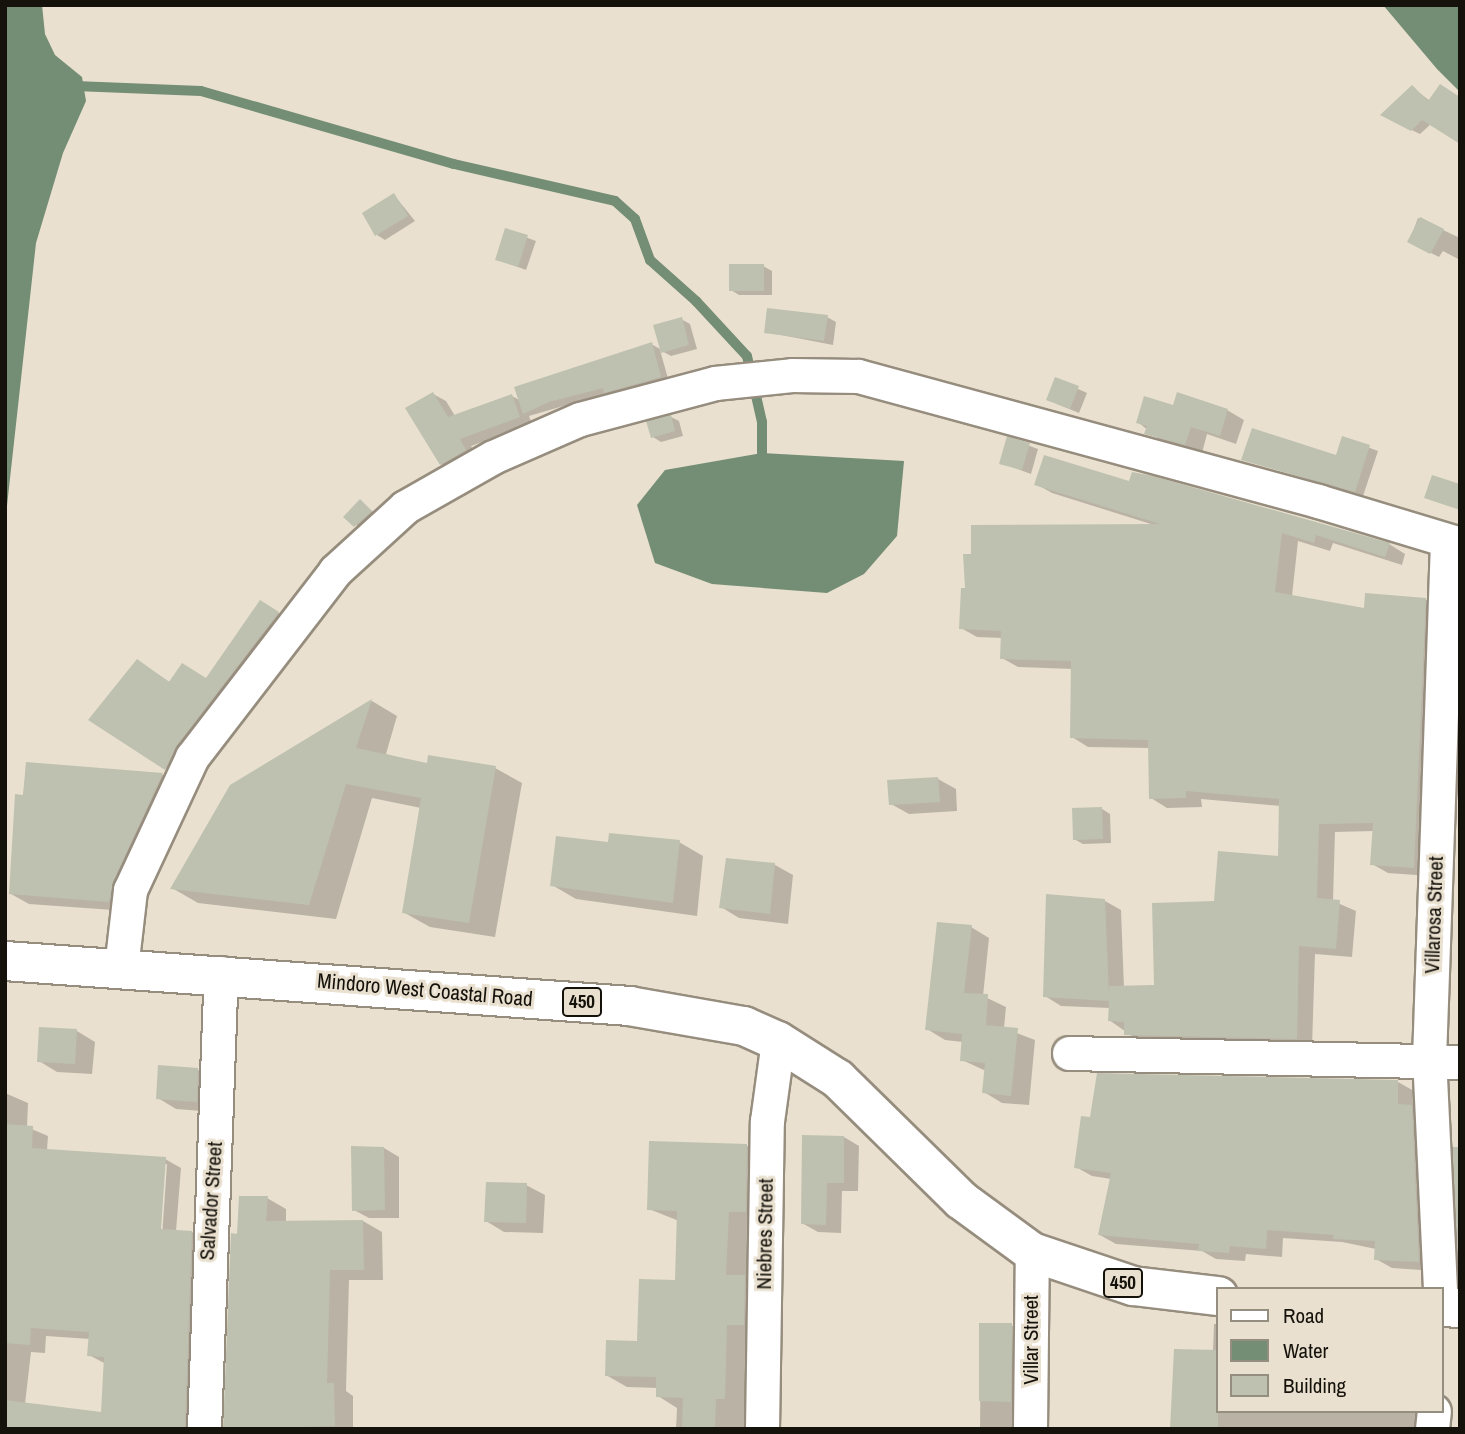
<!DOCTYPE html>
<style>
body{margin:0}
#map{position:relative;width:1465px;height:1434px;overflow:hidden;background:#e9e0cf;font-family:"Archivo Narrow",sans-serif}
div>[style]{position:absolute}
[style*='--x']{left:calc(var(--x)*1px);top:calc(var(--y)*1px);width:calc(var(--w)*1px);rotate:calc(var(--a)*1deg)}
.water>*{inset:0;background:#748d75}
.shadow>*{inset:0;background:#0003}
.stream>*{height:10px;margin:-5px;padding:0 5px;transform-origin:5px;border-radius:5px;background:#748d75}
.building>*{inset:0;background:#bec1af}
.roads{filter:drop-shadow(2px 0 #968d7e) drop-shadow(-2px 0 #968d7e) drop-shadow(0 2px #968d7e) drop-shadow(0 -2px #968d7e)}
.street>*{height:33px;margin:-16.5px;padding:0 16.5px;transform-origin:16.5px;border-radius:16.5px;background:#fff}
.primary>*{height:38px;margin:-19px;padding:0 19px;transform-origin:19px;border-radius:19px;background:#fff}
span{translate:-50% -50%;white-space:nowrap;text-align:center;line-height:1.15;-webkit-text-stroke:6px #e9e0cf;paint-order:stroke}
.shield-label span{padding:2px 5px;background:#e9e0cf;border:2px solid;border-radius:5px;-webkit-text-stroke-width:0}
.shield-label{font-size:19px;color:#15120c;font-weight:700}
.street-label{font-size:21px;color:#15120c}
.frame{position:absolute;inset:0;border:7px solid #15120c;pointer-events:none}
.legend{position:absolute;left:1216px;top:1287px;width:228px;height:126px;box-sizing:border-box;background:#e9e0cf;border:2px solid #948e81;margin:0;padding:9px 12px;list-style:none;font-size:21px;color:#15120c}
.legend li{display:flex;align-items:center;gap:14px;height:35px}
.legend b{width:35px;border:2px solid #948e81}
</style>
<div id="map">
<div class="water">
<i style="clip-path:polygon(5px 5px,42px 5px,45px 34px,55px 55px,82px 77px,86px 101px,63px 153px,36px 243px,5px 524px)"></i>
<i style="clip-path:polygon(1383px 5px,1460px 5px,1460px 92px,1437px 69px)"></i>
<i style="clip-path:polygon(762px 453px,904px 461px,897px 536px,864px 574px,827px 593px,712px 584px,655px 563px,637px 505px,665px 470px)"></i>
</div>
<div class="shadow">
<i style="clip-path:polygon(1412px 87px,1430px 101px,1431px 124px,1420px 134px,1391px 120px)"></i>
<i style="clip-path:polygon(394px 195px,415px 221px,385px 240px,377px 235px)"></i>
<i style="clip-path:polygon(1418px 218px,1460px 238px,1460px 260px,1443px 251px,1439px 257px,1409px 242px)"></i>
<i style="clip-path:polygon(506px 230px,536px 241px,526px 270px,497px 259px)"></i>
<i style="clip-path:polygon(763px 266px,772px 271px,772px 295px,739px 295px,731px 290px)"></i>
<i style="clip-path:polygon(827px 317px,836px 322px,833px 345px,766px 332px)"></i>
<i style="clip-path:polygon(681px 319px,690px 324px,697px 349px,671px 356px,660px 350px,669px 382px,614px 396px,608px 393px,529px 416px,532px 424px,471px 446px,478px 458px,454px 471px,441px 464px,433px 394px,446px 401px,455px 416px,512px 396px,521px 401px,651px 344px,662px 350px)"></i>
<i style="clip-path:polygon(1056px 379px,1087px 393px,1079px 413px,1057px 404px)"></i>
<i style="clip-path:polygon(1174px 407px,1227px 410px,1244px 420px,1236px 444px,1207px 434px,1202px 453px,1162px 442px,1138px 422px)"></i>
<i style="clip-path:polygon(671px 417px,679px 421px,683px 436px,661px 442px,653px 437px)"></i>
<i style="clip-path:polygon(1008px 438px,1038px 449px,1031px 474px,1001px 463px)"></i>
<i style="clip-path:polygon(1343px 438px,1378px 451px,1363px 496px,1243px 459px,1337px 457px)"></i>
<i style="clip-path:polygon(1036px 484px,1130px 484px,1389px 544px,1405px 554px,1402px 565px,1333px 543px,1330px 551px,1298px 541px,1292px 596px,1366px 610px,1425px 599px,1442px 609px,1430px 876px,1388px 873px,1372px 864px,1374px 831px,1335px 832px,1333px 901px,1356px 911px,1352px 957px,1315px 954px,1312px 1047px,1142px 1043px,1109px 1020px,1110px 1008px,1061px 1006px,1045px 996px,1105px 901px,1121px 910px,1124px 988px,1156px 987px,1216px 903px,1280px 858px,1281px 806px,1201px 799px,1202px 807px,1167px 808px,1151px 798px,1150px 748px,1088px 747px,1072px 737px,1073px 669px,1018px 667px,1002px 658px,1002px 638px,977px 637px,961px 628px,1154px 525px,1052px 493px)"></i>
<i style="clip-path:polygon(360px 501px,379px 517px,364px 531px,346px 517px)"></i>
<i style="clip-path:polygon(274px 610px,292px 622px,179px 777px,166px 769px,138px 661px,171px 683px,207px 680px)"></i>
<i style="clip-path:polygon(372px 701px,397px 716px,386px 754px,428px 765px,495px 768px,522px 783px,495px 937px,430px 927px,403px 912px,421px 808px,372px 798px,336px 919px,198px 903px,172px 888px,231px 786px)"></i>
<i style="clip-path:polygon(27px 764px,163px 775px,181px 785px,127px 911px,29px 904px,11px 894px)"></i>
<i style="clip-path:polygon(938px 779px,956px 789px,957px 811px,909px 814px,891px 804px)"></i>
<i style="clip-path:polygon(1102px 809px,1110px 814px,1111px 843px,1083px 844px,1074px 839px)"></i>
<i style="clip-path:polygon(679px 842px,703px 856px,697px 916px,576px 899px,552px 885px,610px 844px)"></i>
<i style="clip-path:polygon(727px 860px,775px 865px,793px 875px,788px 924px,739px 918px,721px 907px)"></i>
<i style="clip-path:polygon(971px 927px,989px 938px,983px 996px,1006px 1007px,1004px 1028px,1035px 1040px,1029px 1105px,1002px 1103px,984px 1092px,986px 1071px,962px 1060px,963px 1042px,945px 1040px,927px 1029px)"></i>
<i style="clip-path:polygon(77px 1031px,95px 1042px,92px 1074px,57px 1072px,39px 1061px)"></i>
<i style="clip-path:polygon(198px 1070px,216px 1080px,215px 1112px,176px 1109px,158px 1098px)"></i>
<i style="clip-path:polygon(1398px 1082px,1414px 1091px,1414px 1108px,1428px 1116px,1435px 1271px,1392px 1268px,1376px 1259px,1376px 1249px,1342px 1242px,1283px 1238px,1282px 1257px,1246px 1254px,1245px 1261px,1216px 1259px,1202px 1251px,1116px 1244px,1100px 1235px,1111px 1179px,1092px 1176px,1076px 1167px)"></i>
<i style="clip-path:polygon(evenodd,5px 1093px,28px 1103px,27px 1127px,48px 1136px,47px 1150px,165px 1159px,181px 1168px,176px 1231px,192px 1232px,207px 1241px,200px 1429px,5px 1429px,5px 1093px,164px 1164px,167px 1164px,162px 1237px,158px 1237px,164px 1164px,5px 1093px,46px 1336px,90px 1339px,89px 1355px,106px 1364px,102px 1414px,25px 1404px,31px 1352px,45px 1353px,46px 1336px)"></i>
<i style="clip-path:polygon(844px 1137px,859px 1146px,858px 1191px,842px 1191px,841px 1233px,818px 1232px,802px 1223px)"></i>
<i style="clip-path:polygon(747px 1146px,767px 1157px,749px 1222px,746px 1278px,765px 1288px,764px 1336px,747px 1336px,744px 1429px,676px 1429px,677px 1408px,658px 1396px,658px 1388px,627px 1387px,606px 1375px,639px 1343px,677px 1281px,679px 1221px,649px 1209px)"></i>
<i style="clip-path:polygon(384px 1148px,399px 1157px,399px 1218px,369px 1218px,354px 1210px)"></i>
<i style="clip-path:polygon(526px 1185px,545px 1195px,543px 1233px,504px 1232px,486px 1221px)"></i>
<i style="clip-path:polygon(267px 1198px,286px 1209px,286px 1223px,363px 1221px,382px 1232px,383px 1280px,349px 1280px,346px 1391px,353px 1396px,353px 1429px,243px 1429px,225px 1419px,239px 1236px)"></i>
<i style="clip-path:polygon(981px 1324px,1011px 1325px,1028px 1334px,1029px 1429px,980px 1429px)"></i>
<i style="clip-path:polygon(1214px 1324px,1218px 1324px,1218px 1411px,1433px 1411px,1433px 1429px,1172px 1429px,1213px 1352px)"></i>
</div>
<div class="stream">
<i style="--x:75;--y:86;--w:126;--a:2.3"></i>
<i style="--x:201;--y:91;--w:263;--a:16.1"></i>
<i style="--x:454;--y:164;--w:165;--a:12.9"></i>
<i style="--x:615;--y:201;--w:27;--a:42"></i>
<i style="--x:635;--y:219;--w:44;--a:69.9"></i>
<i style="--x:650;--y:260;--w:62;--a:41.7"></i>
<i style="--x:696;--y:301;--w:75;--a:47.2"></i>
<i style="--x:747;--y:356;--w:68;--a:77.2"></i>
<i style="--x:762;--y:422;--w:31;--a:90"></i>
</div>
<div class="building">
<i style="clip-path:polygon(1440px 84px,1460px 97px,1460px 144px,1422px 120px,1411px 131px,1380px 115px,1412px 85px,1428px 101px)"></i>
<i style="clip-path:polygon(394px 193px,408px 216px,375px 236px,362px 213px)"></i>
<i style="clip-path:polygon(1420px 217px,1444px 229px,1430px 254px,1407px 242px)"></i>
<i style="clip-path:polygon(505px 228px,528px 235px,518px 267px,495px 260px)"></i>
<i style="clip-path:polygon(729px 264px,764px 264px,764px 291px,729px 291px)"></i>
<i style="clip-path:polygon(767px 308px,828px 315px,824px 341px,764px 333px)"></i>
<i style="clip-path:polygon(682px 317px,689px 345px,661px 353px,653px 325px)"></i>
<i style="clip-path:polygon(652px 342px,661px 377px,604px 393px,603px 388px,549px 402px,523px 414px,514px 387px)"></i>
<i style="clip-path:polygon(1055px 377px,1079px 386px,1070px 409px,1046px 400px)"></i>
<i style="clip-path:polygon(433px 392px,448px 417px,512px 394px,520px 417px,460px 439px,466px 450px,440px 465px,405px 408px)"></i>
<i style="clip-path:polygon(1177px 392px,1228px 409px,1220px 436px,1191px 427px,1185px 445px,1144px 434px,1147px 426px,1136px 423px,1144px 396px,1173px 405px)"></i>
<i style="clip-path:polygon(671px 415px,675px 431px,651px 438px,646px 421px)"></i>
<i style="clip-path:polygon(1252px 428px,1336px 455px,1342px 436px,1370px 445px,1355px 492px,1241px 460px)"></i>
<i style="clip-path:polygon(1007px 436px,1030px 443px,1022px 470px,999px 464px)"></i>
<i style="clip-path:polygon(1044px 455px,1129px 481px,1132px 472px,1153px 476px,1390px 543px,1385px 557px,1316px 535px,1314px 543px,1282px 533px,1275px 592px,1364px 608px,1365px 593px,1426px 598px,1414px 868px,1370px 865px,1373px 823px,1319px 824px,1317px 898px,1340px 900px,1336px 949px,1299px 946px,1297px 1039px,1124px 1035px,1124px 1022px,1108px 1021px,1109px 1001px,1043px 997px,1046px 894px,1105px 899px,1109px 996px,1109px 986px,1154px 985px,1152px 903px,1214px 901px,1218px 851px,1278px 856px,1279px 799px,1186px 791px,1186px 798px,1149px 799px,1148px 740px,1070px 738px,1071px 661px,1000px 659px,1001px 631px,959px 629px,961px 588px,965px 588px,963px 554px,971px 554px,971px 525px,1160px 524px,1034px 485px)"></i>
<i style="clip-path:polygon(1432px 475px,1460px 484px,1460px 510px,1424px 498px)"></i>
<i style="clip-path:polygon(360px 499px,372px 511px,354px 527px,343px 517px)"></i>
<i style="clip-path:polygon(260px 600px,279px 612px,177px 745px,165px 770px,88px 720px,137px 659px,169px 682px,182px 663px,206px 678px)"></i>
<i style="clip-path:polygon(372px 699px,356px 748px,427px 763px,428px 755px,496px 766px,469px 923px,402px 913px,421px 798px,346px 784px,309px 905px,170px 889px,230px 785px)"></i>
<i style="clip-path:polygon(26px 762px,163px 773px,113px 882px,109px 902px,9px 894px,15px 794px,23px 795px)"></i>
<i style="clip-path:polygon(938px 777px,940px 802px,889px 805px,887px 780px)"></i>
<i style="clip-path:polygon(1102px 807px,1103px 839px,1073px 840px,1072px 808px)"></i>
<i style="clip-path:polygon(609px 833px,680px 840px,673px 903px,550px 886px,556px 836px,608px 842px)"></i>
<i style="clip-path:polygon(726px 858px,775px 863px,770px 914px,719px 908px)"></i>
<i style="clip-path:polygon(937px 922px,972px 925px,964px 993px,988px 994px,986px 1025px,1018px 1028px,1011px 1096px,982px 1093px,985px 1063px,960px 1061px,962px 1034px,925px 1030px)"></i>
<i style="clip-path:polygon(39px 1027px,77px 1029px,75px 1064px,37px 1062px)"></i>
<i style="clip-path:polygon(158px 1065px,198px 1068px,197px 1102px,156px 1099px)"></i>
<i style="clip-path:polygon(1097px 1073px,1398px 1080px,1398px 1104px,1412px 1105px,1419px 1262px,1374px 1260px,1375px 1241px,1333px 1239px,1334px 1235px,1267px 1230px,1266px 1249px,1230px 1246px,1229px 1253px,1198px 1251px,1199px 1244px,1098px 1235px,1111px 1173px,1074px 1168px,1081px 1116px,1090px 1117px)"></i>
<i style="clip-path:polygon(5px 1124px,33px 1126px,32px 1148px,166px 1157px,161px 1229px,192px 1231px,185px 1429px,5px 1429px,5px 1400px,101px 1412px,104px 1357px,87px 1356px,89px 1332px,31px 1328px,30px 1345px,5px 1343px)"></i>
<i style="clip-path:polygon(802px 1135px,844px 1136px,844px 1183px,827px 1183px,826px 1225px,801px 1224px)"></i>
<i style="clip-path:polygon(649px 1141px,747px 1144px,746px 1212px,729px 1212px,726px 1275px,745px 1275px,744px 1325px,727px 1325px,725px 1399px,716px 1399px,715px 1428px,682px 1427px,683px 1398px,656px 1397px,656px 1377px,605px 1376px,606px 1340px,637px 1341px,639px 1279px,675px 1280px,677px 1211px,647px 1210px)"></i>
<i style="clip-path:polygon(351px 1146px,384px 1147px,385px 1210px,352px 1211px)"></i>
<i style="clip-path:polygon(1452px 1147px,1460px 1147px,1460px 1260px,1458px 1260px)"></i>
<i style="clip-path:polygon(486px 1182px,527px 1183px,526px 1223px,484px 1222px)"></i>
<i style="clip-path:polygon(239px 1196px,268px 1196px,266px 1221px,363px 1220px,364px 1270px,330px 1270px,327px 1383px,334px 1383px,335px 1426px,223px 1429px,231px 1233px,237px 1234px)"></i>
<i style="clip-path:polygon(979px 1323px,1012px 1323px,1011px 1402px,979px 1401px)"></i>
<i style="clip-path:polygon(1174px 1349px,1218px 1350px,1218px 1429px,1170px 1429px)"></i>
</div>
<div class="roads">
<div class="street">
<i style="--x:121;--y:968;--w:79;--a:-83.4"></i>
<i style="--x:130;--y:890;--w:147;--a:-65"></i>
<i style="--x:192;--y:757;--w:235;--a:-52.4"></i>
<i style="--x:335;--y:571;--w:95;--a:-42.4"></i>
<i style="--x:405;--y:507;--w:101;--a:-29.6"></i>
<i style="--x:493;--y:457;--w:95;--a:-23.6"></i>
<i style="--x:580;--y:419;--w:140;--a:-14.9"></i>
<i style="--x:715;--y:383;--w:77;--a:-5.9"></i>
<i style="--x:792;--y:375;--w:66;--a:0.9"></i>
<i style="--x:858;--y:376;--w:477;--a:15.2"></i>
<i style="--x:1318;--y:501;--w:148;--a:16.8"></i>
<i style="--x:1069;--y:1053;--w:391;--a:1.3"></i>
<i style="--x:1440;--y:1289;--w:230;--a:-92.7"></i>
<i style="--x:1429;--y:1059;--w:518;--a:-88.01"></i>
<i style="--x:204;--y:1429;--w:456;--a:-87.9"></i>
<i style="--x:762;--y:1429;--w:308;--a:-89.1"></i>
<i style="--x:767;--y:1121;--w:81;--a:-82.2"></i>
<i style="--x:1030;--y:1429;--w:177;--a:-89.4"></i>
<i style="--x:1432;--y:1429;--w:18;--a:-84"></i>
</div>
<div class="primary">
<i style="--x:5;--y:961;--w:626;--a:4.12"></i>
<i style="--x:629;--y:1006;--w:117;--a:9.9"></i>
<i style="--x:744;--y:1026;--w:37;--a:24"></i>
<i style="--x:778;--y:1041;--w:71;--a:32.3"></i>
<i style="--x:838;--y:1079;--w:173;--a:44.5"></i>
<i style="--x:961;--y:1200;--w:88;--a:36.2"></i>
<i style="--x:1032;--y:1252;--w:107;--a:18.6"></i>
<i style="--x:1133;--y:1286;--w:86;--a:6.7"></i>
<i style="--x:1442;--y:1307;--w:18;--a:3"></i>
</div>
</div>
<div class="shield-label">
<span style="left:582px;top:1002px">450</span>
<span style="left:1123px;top:1283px">450</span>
</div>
<div class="street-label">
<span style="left:1434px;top:915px;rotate:-88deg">Villarosa Street</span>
<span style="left:425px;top:990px;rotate:5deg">Mindoro West Coastal Road</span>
<span style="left:211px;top:1201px;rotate:-86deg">Salvador Street</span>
<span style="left:765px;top:1234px;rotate:-89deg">Niebres Street</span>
<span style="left:1031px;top:1340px;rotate:-90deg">Villar Street</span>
</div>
<div class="frame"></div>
<ul class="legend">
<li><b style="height:9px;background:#fff"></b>Road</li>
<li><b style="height:19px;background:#748d75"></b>Water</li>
<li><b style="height:19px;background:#bec1af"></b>Building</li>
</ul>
</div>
